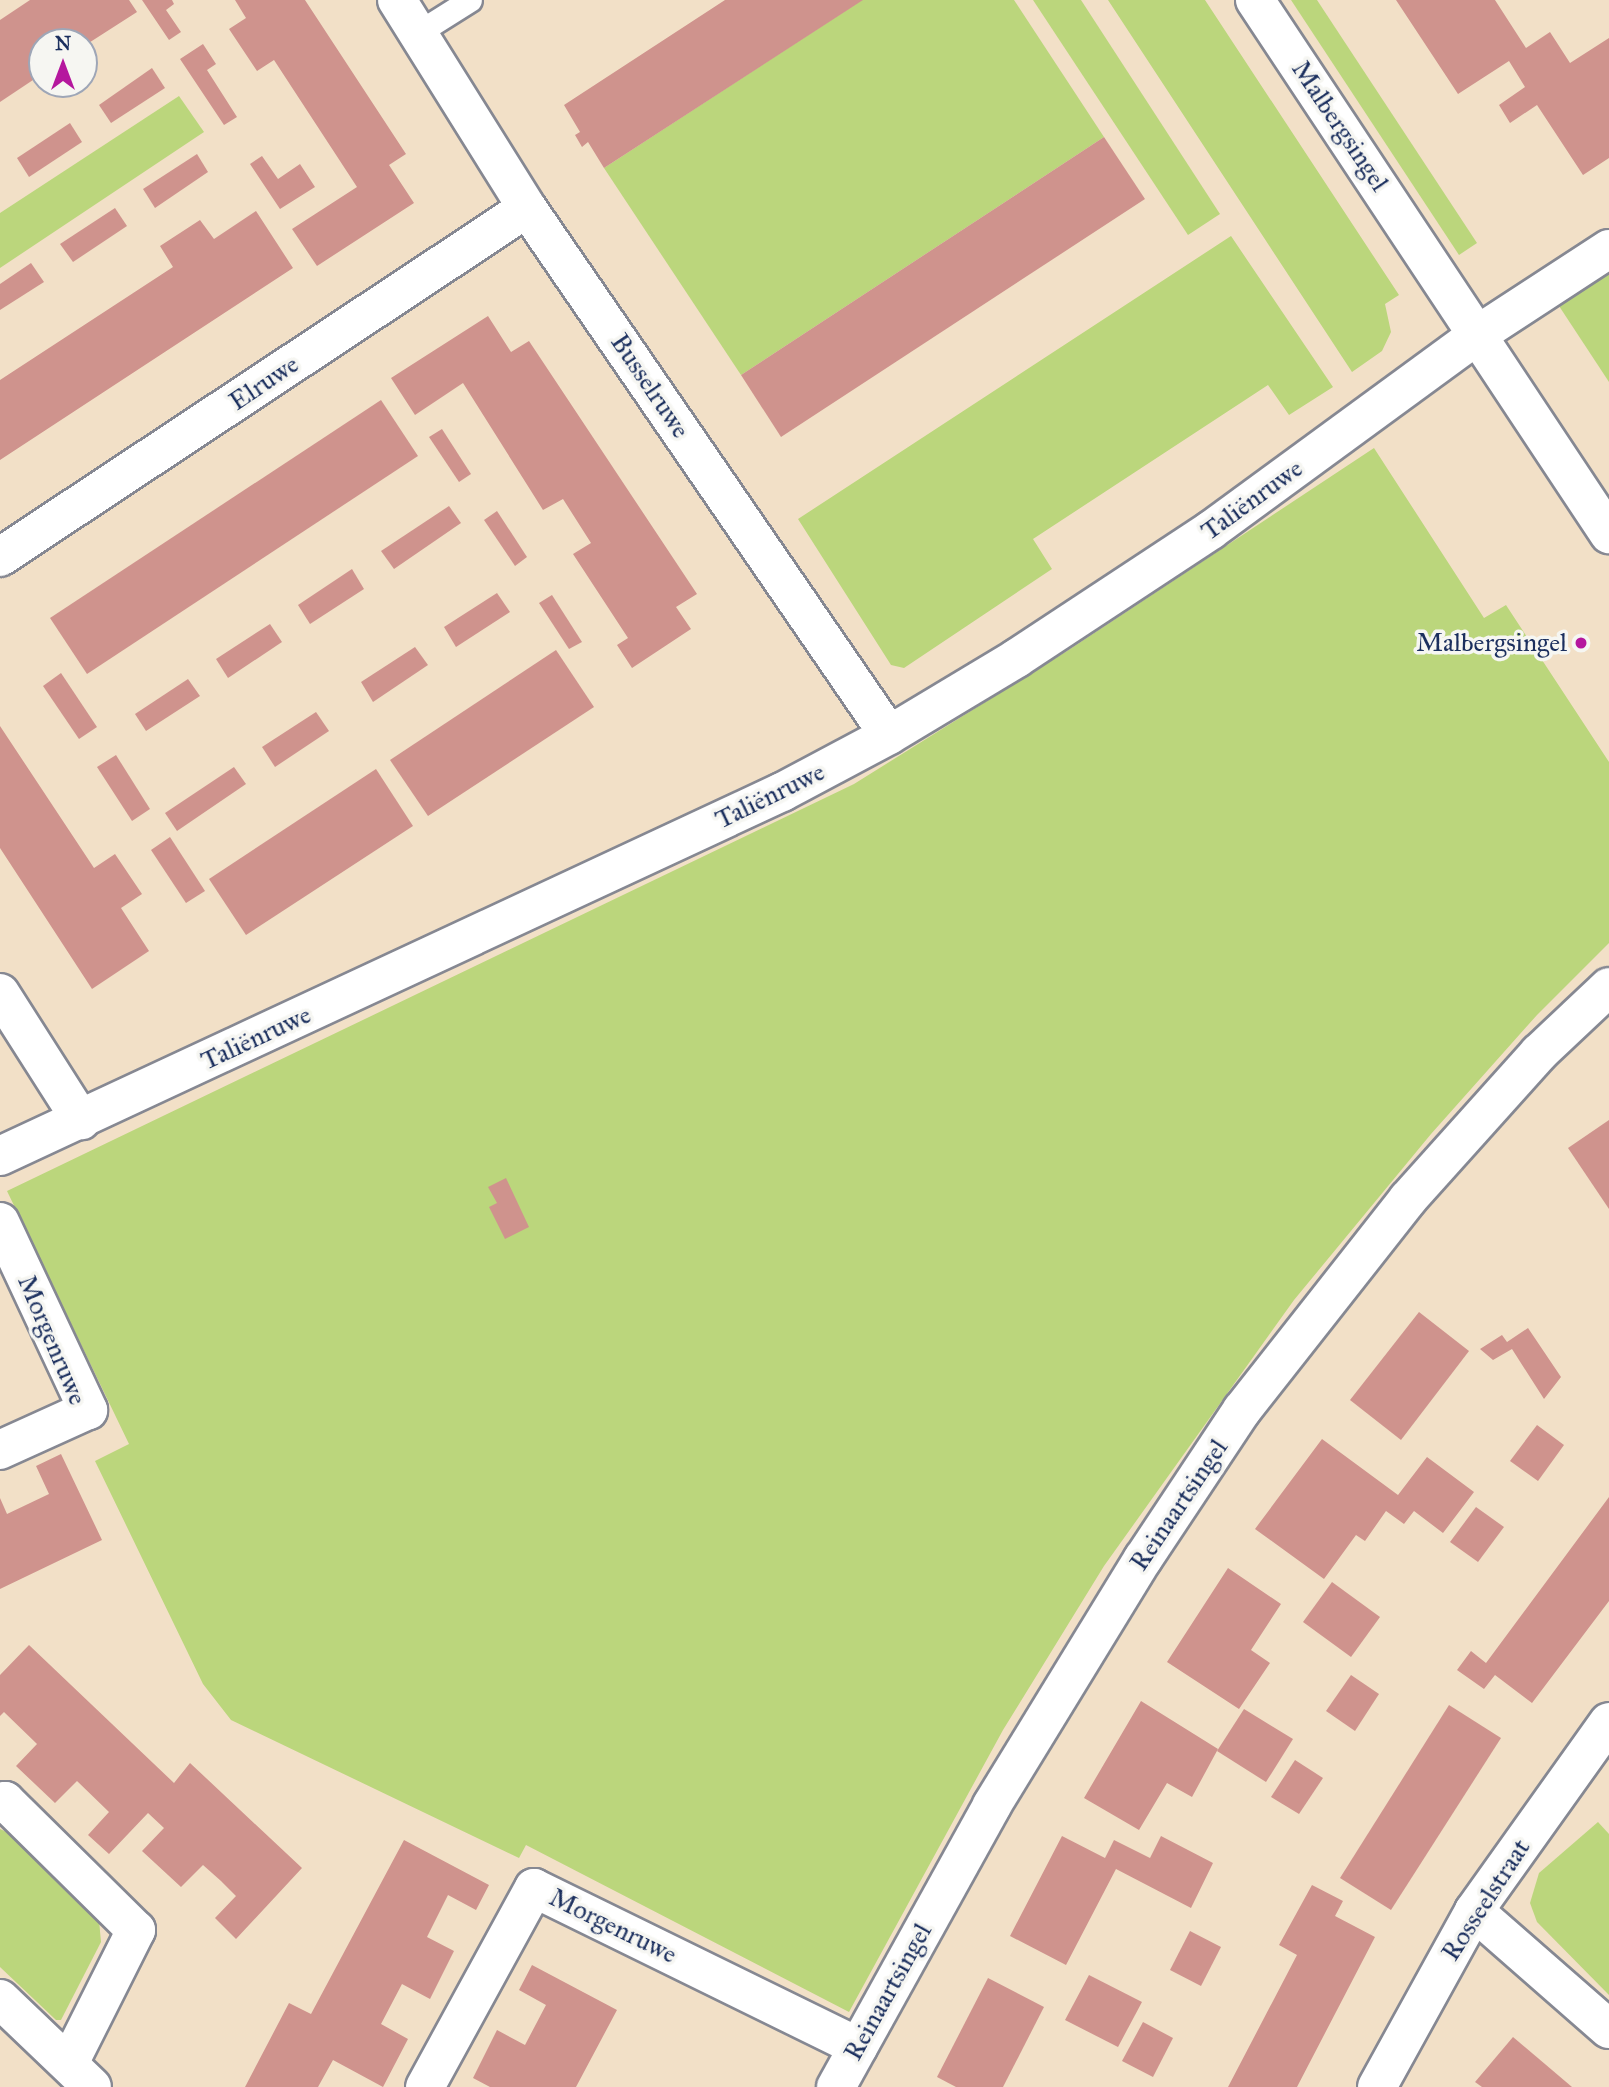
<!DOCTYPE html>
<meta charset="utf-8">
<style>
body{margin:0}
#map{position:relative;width:1609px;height:2087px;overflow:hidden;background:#f2e0c7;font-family:"IM FELL Great Primer",serif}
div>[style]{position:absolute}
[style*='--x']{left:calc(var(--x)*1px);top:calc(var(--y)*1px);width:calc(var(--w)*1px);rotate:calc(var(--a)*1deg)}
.green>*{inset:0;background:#bbd67c}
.building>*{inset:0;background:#cf938d}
.roads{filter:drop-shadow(2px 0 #868892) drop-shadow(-2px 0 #868892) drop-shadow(0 2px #868892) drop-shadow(0 -2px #868892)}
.lane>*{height:23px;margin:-11.5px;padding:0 11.5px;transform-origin:11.5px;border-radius:11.5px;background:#fff}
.street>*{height:38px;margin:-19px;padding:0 19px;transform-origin:19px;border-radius:19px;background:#fff}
.secondary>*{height:38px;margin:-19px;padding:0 19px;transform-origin:19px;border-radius:19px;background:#fff}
.dots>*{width:19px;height:19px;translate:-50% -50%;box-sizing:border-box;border:4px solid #f6f6f2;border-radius:50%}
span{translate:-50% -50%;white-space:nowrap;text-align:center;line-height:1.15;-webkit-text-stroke:7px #f6f6f2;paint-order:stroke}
.street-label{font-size:26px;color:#1b2f5e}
.poi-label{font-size:26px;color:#1b2f5e}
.right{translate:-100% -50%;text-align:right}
.north{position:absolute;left:28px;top:28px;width:70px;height:70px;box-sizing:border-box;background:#f6f6f2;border:2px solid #9ea6b7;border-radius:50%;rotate:0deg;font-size:19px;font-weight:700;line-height:28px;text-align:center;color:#1b2f5e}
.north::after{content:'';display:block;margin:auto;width:24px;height:32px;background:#b5179e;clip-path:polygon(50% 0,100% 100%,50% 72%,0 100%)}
</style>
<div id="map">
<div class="green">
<i style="clip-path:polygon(862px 0,1014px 0,1104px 137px,741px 375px,604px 168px)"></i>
<i style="clip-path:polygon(1033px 0,1081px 0,1220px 214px,1188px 235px)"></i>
<i style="clip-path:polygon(1108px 0,1205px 0,1399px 295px,1385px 304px,1391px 332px,1382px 351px,1352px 372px)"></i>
<i style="clip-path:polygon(1291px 0,1317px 0,1477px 243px,1459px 255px)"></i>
<i style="clip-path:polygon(179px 96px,204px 132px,0 268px,0 213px)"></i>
<i style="clip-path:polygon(1231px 236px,1333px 387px,1289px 415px,1268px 385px,1033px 539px,1052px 569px,904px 668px,891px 665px,798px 519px)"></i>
<i style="clip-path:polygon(1609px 273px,1609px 382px,1559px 306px)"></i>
<i style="clip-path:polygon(1374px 448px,1484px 618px,1506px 605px,1609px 762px,1609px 943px,1537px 1015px,1431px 1134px,1294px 1300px,1104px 1566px,1003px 1730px,849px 2012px,526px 1845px,519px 1858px,231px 1720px,203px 1684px,95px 1461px,129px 1444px,7px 1191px,854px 784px,1067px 651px)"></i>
<i style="clip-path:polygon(1598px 1822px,1609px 1834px,1609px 1995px,1537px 1922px,1530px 1903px,1539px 1873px)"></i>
<i style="clip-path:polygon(0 1829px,11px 1834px,99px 1920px,101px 1942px,61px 2020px,56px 2020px,0 1967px)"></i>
</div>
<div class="building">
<i style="clip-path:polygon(30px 0,129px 0,137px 12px,84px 46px,84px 42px,42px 42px,42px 74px,0 102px,0 20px)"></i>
<i style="clip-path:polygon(142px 0,172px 0,174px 4px,166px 10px,181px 32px,169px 40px)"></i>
<i style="clip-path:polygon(235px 0,305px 0,406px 154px,389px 165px,414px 203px,317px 266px,292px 229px,357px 187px,274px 60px,257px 71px,229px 29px,246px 18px)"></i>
<i style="clip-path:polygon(725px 0,863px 0,604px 168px,588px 142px,582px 147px,575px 135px,580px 132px,564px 105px)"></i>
<i style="clip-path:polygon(1396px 0,1495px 0,1526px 48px,1550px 32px,1570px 63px,1609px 38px,1609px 158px,1583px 175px,1537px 105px,1510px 123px,1499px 105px,1525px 87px,1509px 61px,1458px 94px)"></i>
<i style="clip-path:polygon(203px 44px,216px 64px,207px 70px,237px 117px,224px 125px,180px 59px)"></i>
<i style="clip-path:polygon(152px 68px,165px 88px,111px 123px,99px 105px)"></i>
<i style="clip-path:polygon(70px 123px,82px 142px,29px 177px,17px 158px)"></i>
<i style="clip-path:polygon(1104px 137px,1145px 199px,781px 437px,741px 375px)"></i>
<i style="clip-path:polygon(197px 154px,208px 172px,155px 208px,143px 189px)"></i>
<i style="clip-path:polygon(262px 156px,278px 179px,300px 164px,315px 187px,280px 209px,250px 164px)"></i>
<i style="clip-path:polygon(115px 208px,127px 226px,73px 262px,60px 244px)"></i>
<i style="clip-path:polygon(256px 211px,293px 268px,0 460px,0 380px,173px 267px,160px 246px,200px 220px,214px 239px)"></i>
<i style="clip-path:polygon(31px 263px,44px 282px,0 310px,0 284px)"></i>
<i style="clip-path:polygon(488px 316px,511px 352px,529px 341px,697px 594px,676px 607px,691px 629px,632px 668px,617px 645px,628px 638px,573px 554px,591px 543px,563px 499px,543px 510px,463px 383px,415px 415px,391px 378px)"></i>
<i style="clip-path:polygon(381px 400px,418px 456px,87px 674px,50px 618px)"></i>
<i style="clip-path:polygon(442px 429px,471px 474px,459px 482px,429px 437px)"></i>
<i style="clip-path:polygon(449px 506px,461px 523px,394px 569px,381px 551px)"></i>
<i style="clip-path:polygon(497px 511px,527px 557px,515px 566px,484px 520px)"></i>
<i style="clip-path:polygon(352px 569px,364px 589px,310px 624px,298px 605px)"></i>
<i style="clip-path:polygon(497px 593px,510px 612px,456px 647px,444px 627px)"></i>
<i style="clip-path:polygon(552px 595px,582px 642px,569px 649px,539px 603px)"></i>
<i style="clip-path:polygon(270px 624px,282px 642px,228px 678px,216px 659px)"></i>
<i style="clip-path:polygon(415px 647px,428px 665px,373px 702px,361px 682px)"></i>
<i style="clip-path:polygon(556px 650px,594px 707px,428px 816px,390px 760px)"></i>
<i style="clip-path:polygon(61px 673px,97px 727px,79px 739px,43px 686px)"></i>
<i style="clip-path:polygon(188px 679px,200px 696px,146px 731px,135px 714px)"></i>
<i style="clip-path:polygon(316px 712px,329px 731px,275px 767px,262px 747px)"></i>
<i style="clip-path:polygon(0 726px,94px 868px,115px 854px,142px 894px,121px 908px,149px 951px,92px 989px,0 848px)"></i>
<i style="clip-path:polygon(116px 755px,150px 809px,132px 821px,97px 767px)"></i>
<i style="clip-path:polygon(234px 767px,246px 784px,177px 831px,165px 813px)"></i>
<i style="clip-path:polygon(376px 769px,413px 826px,246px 935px,209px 879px)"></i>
<i style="clip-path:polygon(170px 837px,205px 891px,186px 903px,151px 850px)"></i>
<i style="clip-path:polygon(1609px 1120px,1609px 1209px,1568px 1148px)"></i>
<i style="clip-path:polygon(506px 1178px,529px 1227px,505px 1239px,489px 1207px,497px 1203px,488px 1187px)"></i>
<i style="clip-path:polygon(1419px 1312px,1469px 1351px,1401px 1440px,1350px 1400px)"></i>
<i style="clip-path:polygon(1528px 1328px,1561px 1377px,1544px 1399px,1512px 1349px,1493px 1360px,1480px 1349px,1502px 1335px,1507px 1342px)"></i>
<i style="clip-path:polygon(1537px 1425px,1564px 1445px,1538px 1481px,1510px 1461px)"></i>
<i style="clip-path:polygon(1322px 1439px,1398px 1495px,1427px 1457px,1474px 1492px,1443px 1533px,1414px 1511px,1404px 1524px,1386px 1511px,1365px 1541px,1356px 1535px,1324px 1579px,1255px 1529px)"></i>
<i style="clip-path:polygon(61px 1454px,102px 1540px,0 1589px,0 1498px,7px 1514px,49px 1494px,36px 1466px)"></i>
<i style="clip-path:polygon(1609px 1497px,1609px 1601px,1532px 1703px,1495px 1675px,1484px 1689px,1457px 1670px,1471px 1651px,1486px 1663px)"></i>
<i style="clip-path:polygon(1476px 1507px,1504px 1527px,1478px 1562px,1450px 1542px)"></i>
<i style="clip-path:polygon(1228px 1568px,1281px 1604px,1251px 1650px,1270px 1663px,1239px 1709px,1167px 1662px)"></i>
<i style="clip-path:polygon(1332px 1582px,1380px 1617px,1351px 1657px,1303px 1622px)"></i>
<i style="clip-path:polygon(29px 1645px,174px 1783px,190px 1763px,302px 1868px,236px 1939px,215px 1918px,236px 1896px,221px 1881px,203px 1865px,181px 1887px,142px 1851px,164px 1828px,148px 1813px,109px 1854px,88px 1835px,109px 1812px,77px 1781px,55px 1803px,16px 1766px,37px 1744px,4px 1712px,0 1716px,0 1675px)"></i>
<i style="clip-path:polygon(1351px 1675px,1379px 1694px,1355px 1731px,1326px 1711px)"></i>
<i style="clip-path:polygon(1141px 1701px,1218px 1749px,1192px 1797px,1167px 1783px,1139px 1830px,1084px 1798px)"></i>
<i style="clip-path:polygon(1449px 1705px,1501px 1738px,1391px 1910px,1340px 1878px)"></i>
<i style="clip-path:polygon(1244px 1709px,1293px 1739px,1266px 1782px,1217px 1751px)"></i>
<i style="clip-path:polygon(1295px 1760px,1323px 1778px,1299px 1814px,1271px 1797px)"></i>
<i style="clip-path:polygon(1062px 1836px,1105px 1858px,1114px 1840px,1150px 1858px,1161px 1836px,1213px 1863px,1191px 1908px,1116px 1869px,1066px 1965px,1010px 1936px)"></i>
<i style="clip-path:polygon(404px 1840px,489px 1885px,476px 1910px,448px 1895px,427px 1937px,454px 1951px,430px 1999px,402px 1984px,381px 2024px,408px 2039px,383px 2087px,333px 2060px,318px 2087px,245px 2087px,289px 2003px,311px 2014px)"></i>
<i style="clip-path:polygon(1312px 1885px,1343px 1901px,1335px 1916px,1375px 1937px,1297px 2087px,1228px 2087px,1297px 1955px,1279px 1945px)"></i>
<i style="clip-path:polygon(1190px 1931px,1221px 1947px,1201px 1986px,1170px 1970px)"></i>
<i style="clip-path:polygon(532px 1965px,617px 2010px,576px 2087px,490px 2087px,473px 2078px,497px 2030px,525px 2045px,546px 2005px,519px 1990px)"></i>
<i style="clip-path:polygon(1089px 1975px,1142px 2002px,1118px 2047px,1065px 2020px)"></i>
<i style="clip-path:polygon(988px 1978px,1044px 2007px,1003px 2087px,956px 2087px,937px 2077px)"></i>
<i style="clip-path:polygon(1143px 2022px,1173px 2038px,1153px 2077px,1122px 2061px)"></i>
<i style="clip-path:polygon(1513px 2037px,1552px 2070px,1572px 2087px,1482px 2087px,1475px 2082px)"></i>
</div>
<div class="roads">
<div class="lane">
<i style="--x:419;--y:32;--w:60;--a:-32.1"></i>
</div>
<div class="street">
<i style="--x:397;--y:0;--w:245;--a:58"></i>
<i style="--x:527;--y:208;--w:639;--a:55.51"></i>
<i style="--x:0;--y:557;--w:632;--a:-33.51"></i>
<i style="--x:0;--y:993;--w:151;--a:57.5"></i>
<i style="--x:0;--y:1156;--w:863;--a:-24.96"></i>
<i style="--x:782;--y:792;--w:121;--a:-28"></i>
<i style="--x:889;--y:735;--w:149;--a:-31"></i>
<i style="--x:1017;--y:658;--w:232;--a:-33.4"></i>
<i style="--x:1211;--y:530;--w:333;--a:-36.2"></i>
<i style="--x:1480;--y:333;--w:154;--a:-33.1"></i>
<i style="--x:0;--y:1222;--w:208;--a:64.9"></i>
<i style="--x:88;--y:1410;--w:97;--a:155.6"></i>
<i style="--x:0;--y:1804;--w:6;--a:-31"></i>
<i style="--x:5;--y:1801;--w:184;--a:44.6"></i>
<i style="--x:136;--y:1930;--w:149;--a:116.7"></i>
<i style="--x:1474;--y:1911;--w:179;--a:41.2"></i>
<i style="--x:0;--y:1999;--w:127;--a:43.7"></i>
<i style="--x:425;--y:2087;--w:227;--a:-61.3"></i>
<i style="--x:534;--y:1888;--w:361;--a:26.1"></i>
<i style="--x:836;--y:2087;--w:322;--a:-61"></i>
<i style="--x:992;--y:1805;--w:289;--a:-58.5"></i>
<i style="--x:1143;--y:1559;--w:179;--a:-56.4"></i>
<i style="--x:1242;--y:1410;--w:268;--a:-51.8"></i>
<i style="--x:1408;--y:1199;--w:196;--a:-48.1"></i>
<i style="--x:1539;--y:1053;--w:96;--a:-43.3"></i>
<i style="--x:1377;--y:2087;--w:201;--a:-61.1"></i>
<i style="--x:1474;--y:1911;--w:232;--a:-54.5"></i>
</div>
<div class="secondary">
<i style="--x:1255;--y:0;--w:641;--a:56.46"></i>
</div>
</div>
<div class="dots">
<i style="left:1581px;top:643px;background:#b5179e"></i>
</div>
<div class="street-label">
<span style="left:1340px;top:126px;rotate:56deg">Malbergsingel</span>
<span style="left:264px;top:383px;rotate:-34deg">Elruwe</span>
<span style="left:650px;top:386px;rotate:56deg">Busselruwe</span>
<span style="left:1252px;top:500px;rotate:-36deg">Taliënruwe</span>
<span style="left:770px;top:796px;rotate:-26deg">Taliënruwe</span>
<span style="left:256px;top:1038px;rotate:-25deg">Taliënruwe</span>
<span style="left:52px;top:1340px;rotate:67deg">Morgenruwe</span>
<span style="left:1179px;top:1505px;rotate:-56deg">Reinaartsingel</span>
<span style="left:1486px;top:1900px;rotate:-57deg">Rosseelstraat</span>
<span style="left:613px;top:1926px;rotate:26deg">Morgenruwe</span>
<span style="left:888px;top:1992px;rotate:-61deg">Reinaartsingel</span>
</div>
<div class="poi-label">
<span class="right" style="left:1567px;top:643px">Malbergsingel</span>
</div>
<div class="north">N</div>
</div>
